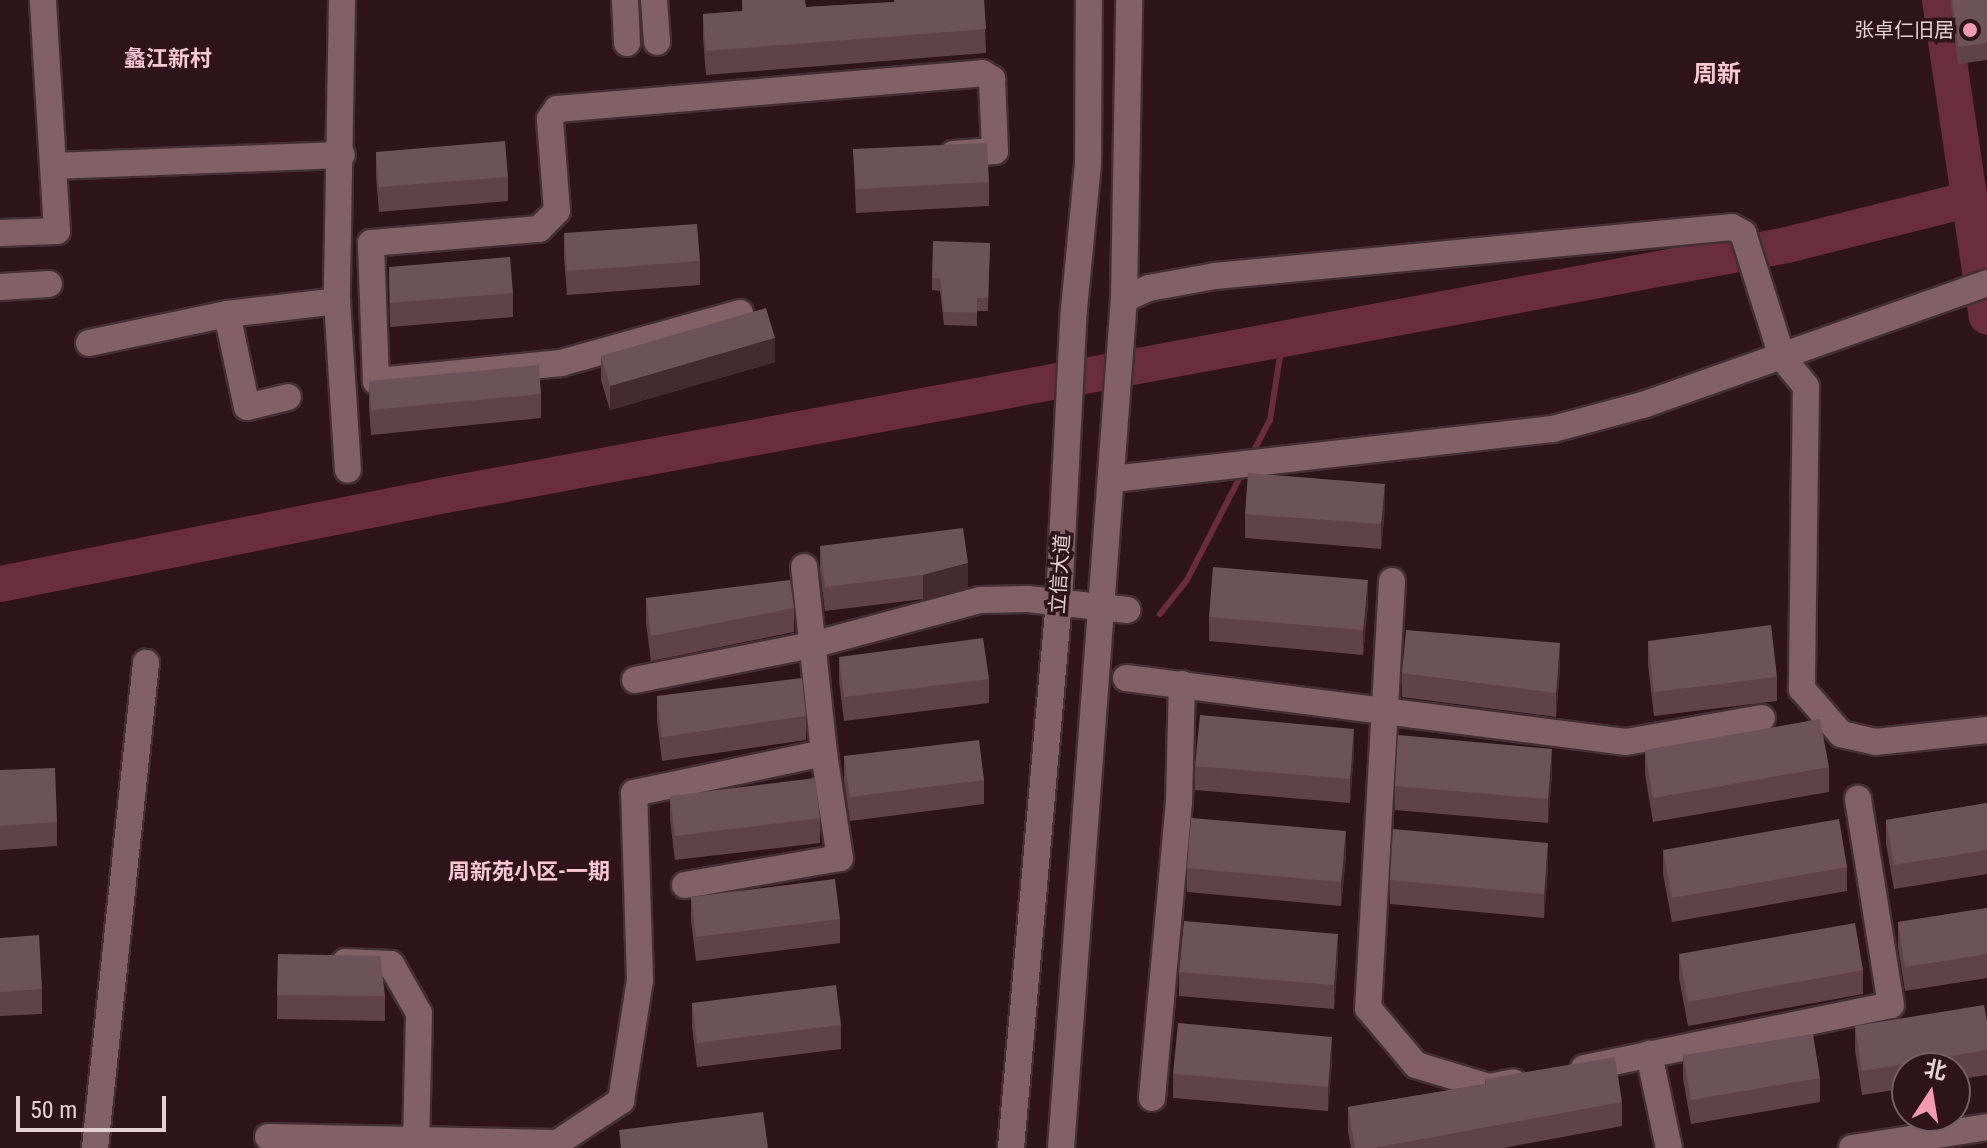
<!DOCTYPE html>
<meta charset="utf-8">
<style>
body{margin:0}
#map{position:relative;width:1987px;height:1148px;overflow:hidden;background:#2f141c;font-family:"Roboto Condensed","Noto Sans SC",sans-serif}
div>[style]{position:absolute}
[style*='--x']{left:calc(var(--x)*1px);top:calc(var(--y)*1px);width:calc(var(--w)*1px);rotate:calc(var(--a)*1deg)}
.stream>*{height:6px;margin:-3px;padding:0 3px;transform-origin:3px;border-radius:3px;background:#6a2c3f}
.river>*{height:36px;margin:-18px;padding:0 18px;transform-origin:18px;border-radius:18px;background:#6a2c3f}
.roads{filter:drop-shadow(2px 0 #432f34) drop-shadow(-2px 0 #432f34) drop-shadow(0 2px #432f34) drop-shadow(0 -2px #432f34)}
.minor>*{height:26px;margin:-13px;padding:0 13px;transform-origin:13px;border-radius:13px;background:#826068}
.wall>*{inset:0;background:#60434a}
.shaded-wall>*{inset:0;background:#462a32}
.building>*{inset:0;background:#6e5259}
.dots>*{width:22px;height:22px;translate:-50% -50%;box-sizing:border-box;border:4px solid #2f141c;border-radius:50%}
span{translate:-50% -50%;white-space:nowrap;text-align:center;line-height:1.15;-webkit-text-stroke:7px #2f141c;paint-order:stroke}
.poi-label{font-size:20px;color:#e4d0d5}
.right{translate:-100% -50%;text-align:right}
.street-label{font-size:20px;color:#e4d0d5}
.neighbourhood-label{font-size:22px;color:#fac7d3;font-weight:700}
.quarter-label{font-size:24px;color:#fac7d3;font-weight:700}
.north{position:absolute;left:1891px;top:1052px;width:80px;height:80px;box-sizing:border-box;background:#2f141c;border:2px solid #775f66;border-radius:50%;rotate:12deg;font-size:22px;font-weight:700;line-height:32px;text-align:center;color:#e4d0d5}
.north::after{content:'';display:block;margin:auto;width:28px;height:36px;background:#f19ab1;clip-path:polygon(50% 0,100% 100%,50% 72%,0 100%)}
.scale{position:absolute;left:16px;top:1096px;width:150px;height:36px;box-sizing:border-box;border:4px solid #e4d0d5;border-top:0;padding-left:10px;font-size:24px;line-height:28px;white-space:nowrap;color:#e4d0d5;-webkit-text-stroke:6px #2f141c;paint-order:stroke}
</style>
<div id="map">
<div class="stream">
<i style="--x:1251;--y:456;--w:41;--a:-62.2"></i>
<i style="--x:1270;--y:420;--w:84;--a:-81.1"></i>
<i style="--x:1160;--y:614;--w:43;--a:-51.5"></i>
<i style="--x:1187;--y:580;--w:120;--a:-62.8"></i>
</div>
<div class="river">
<i style="--x:1940;--y:0;--w:320;--a:81.6"></i>
<i style="--x:0;--y:584;--w:455;--a:-11.3"></i>
<i style="--x:446;--y:495;--w:1364;--a:-10.56"></i>
<i style="--x:1787;--y:245;--w:185;--a:-14.1"></i>
</div>
<div class="roads">
<div class="minor">
<i style="--x:342;--y:0;--w:301;--a:91"></i>
<i style="--x:337;--y:301;--w:169;--a:86.3"></i>
<i style="--x:625;--y:0;--w:43;--a:87.3"></i>
<i style="--x:654;--y:0;--w:42;--a:85.9"></i>
<i style="--x:53;--y:166;--w:289;--a:-2.2"></i>
<i style="--x:0;--y:233;--w:57;--a:-2"></i>
<i style="--x:57;--y:231;--w:231;--a:-93.5"></i>
<i style="--x:0;--y:287;--w:49;--a:-3.5"></i>
<i style="--x:1124;--y:299;--w:27;--a:-24"></i>
<i style="--x:1149;--y:288;--w:67;--a:-10.3"></i>
<i style="--x:1215;--y:276;--w:519;--a:-5.41"></i>
<i style="--x:1732;--y:227;--w:13;--a:29"></i>
<i style="--x:1743;--y:233;--w:130;--a:72.5"></i>
<i style="--x:1782;--y:357;--w:38;--a:51"></i>
<i style="--x:1806;--y:387;--w:302;--a:90.8"></i>
<i style="--x:1802;--y:689;--w:60;--a:49.1"></i>
<i style="--x:1841;--y:734;--w:35;--a:13"></i>
<i style="--x:1875;--y:742;--w:113;--a:-6.1"></i>
<i style="--x:740;--y:313;--w:186;--a:164.4"></i>
<i style="--x:561;--y:363;--w:186;--a:174.4"></i>
<i style="--x:376;--y:381;--w:138;--a:-92.1"></i>
<i style="--x:371;--y:243;--w:169;--a:-4.8"></i>
<i style="--x:539;--y:229;--w:25;--a:-45"></i>
<i style="--x:557;--y:211;--w:92;--a:-94.4"></i>
<i style="--x:550;--y:119;--w:12;--a:-55"></i>
<i style="--x:557;--y:109;--w:427;--a:-4.8"></i>
<i style="--x:982;--y:73;--w:12;--a:31"></i>
<i style="--x:992;--y:79;--w:72;--a:87.6"></i>
<i style="--x:995;--y:151;--w:42;--a:175.9"></i>
<i style="--x:227;--y:314;--w:95;--a:77.9"></i>
<i style="--x:247;--y:407;--w:42;--a:-13.7"></i>
<i style="--x:89;--y:343;--w:141;--a:-11.9"></i>
<i style="--x:227;--y:314;--w:111;--a:-6.7"></i>
<i style="--x:1113;--y:479;--w:443;--a:-6.5"></i>
<i style="--x:1553;--y:429;--w:96;--a:-15"></i>
<i style="--x:1646;--y:404;--w:362;--a:-19.5"></i>
<i style="--x:1392;--y:581;--w:428;--a:93.2"></i>
<i style="--x:1368;--y:1008;--w:75;--a:49.9"></i>
<i style="--x:1416;--y:1065;--w:76;--a:16.8"></i>
<i style="--x:1489;--y:1087;--w:25;--a:-11"></i>
<i style="--x:1126;--y:678;--w:504;--a:7.29"></i>
<i style="--x:1626;--y:742;--w:138;--a:-10"></i>
<i style="--x:635;--y:680;--w:180;--a:-11.2"></i>
<i style="--x:812;--y:645;--w:174;--a:-15"></i>
<i style="--x:980;--y:600;--w:48;--a:-1.2"></i>
<i style="--x:1028;--y:599;--w:100;--a:6.3"></i>
<i style="--x:685;--y:885;--w:157;--a:-9.9"></i>
<i style="--x:840;--y:858;--w:106;--a:-98.7"></i>
<i style="--x:345;--y:962;--w:46;--a:2.5"></i>
<i style="--x:391;--y:964;--w:56;--a:60.3"></i>
<i style="--x:419;--y:1013;--w:135;--a:91.3"></i>
<i style="--x:1649;--y:1054;--w:96;--a:78"></i>
<i style="--x:1584;--y:1068;--w:313;--a:-11.6"></i>
<i style="--x:1891;--y:1005;--w:209;--a:-99.1"></i>
<i style="--x:1152;--y:1098;--w:296;--a:-84.8"></i>
<i style="--x:1179;--y:803;--w:119;--a:-88.6"></i>
<i style="--x:268;--y:1137;--w:289;--a:1.2"></i>
<i style="--x:557;--y:1143;--w:77;--a:-33.3"></i>
<i style="--x:621;--y:1101;--w:122;--a:-81.1"></i>
<i style="--x:640;--y:980;--w:187;--a:-91.8"></i>
<i style="--x:634;--y:793;--w:194;--a:-11.9"></i>
<i style="--x:824;--y:753;--w:187;--a:-96.1"></i>
<i style="--x:95;--y:1148;--w:488;--a:-84"></i>
<i style="--x:1011;--y:1148;--w:549;--a:-84.99"></i>
<i style="--x:1059;--y:601;--w:292;--a:-87.1"></i>
<i style="--x:1074;--y:309;--w:146;--a:-84.5"></i>
<i style="--x:1088;--y:164;--w:164;--a:-89.7"></i>
<i style="--x:1061;--y:1148;--w:851;--a:-85.76"></i>
<i style="--x:1124;--y:299;--w:299;--a:-89"></i>
<i style="--x:1852;--y:1148;--w:137;--a:-8.8"></i>
</div>
</div>
<div class="wall">
<i style="clip-path:polygon(742px 0,806px 7px,894px 2px,894px 0,984px 0,986px 53px,706px 75px,703px 38px,703px 14px,742px 11px)"></i>
<i style="clip-path:polygon(1950px 0,1987px 0,1987px 60px,1958px 64px)"></i>
<i style="clip-path:polygon(853px 149px,989px 182px,989px 206px,856px 213px)"></i>
<i style="clip-path:polygon(376px 152px,508px 177px,508px 201px,379px 212px,376px 176px)"></i>
<i style="clip-path:polygon(564px 233px,700px 261px,700px 285px,567px 295px,564px 257px)"></i>
<i style="clip-path:polygon(990px 243px,988px 311px,977px 311px,977px 326px,944px 325px,940px 291px,932px 290px,932px 278px)"></i>
<i style="clip-path:polygon(389px 267px,513px 293px,513px 317px,390px 327px)"></i>
<i style="clip-path:polygon(601px 356px,775px 362px,610px 410px,601px 380px)"></i>
<i style="clip-path:polygon(369px 381px,541px 394px,541px 418px,371px 435px,369px 406px)"></i>
<i style="clip-path:polygon(1385px 508px,1381px 549px,1245px 538px,1245px 514px)"></i>
<i style="clip-path:polygon(820px 546px,968px 587px,923px 599px,825px 611px,820px 571px)"></i>
<i style="clip-path:polygon(646px 598px,794px 608px,794px 632px,651px 661px,646px 623px)"></i>
<i style="clip-path:polygon(1368px 604px,1363px 655px,1209px 641px,1209px 617px)"></i>
<i style="clip-path:polygon(1648px 641px,1777px 677px,1777px 701px,1654px 716px,1648px 665px)"></i>
<i style="clip-path:polygon(839px 657px,989px 679px,989px 703px,844px 721px,839px 681px)"></i>
<i style="clip-path:polygon(1560px 667px,1556px 717px,1402px 697px,1402px 673px)"></i>
<i style="clip-path:polygon(657px 696px,806px 716px,806px 740px,662px 761px,657px 721px)"></i>
<i style="clip-path:polygon(1645px 750px,1829px 767px,1829px 792px,1653px 822px,1645px 774px)"></i>
<i style="clip-path:polygon(1354px 753px,1350px 803px,1195px 790px,1195px 766px)"></i>
<i style="clip-path:polygon(844px 756px,984px 780px,984px 804px,850px 821px,844px 780px)"></i>
<i style="clip-path:polygon(0 770px,57px 822px,57px 846px,0 850px)"></i>
<i style="clip-path:polygon(1552px 773px,1548px 823px,1395px 810px,1395px 786px)"></i>
<i style="clip-path:polygon(670px 796px,820px 818px,820px 843px,675px 860px,670px 820px)"></i>
<i style="clip-path:polygon(1987px 803px,1987px 874px,1894px 889px,1886px 844px,1886px 820px)"></i>
<i style="clip-path:polygon(1663px 850px,1847px 867px,1847px 891px,1672px 922px,1663px 874px)"></i>
<i style="clip-path:polygon(1346px 855px,1341px 906px,1187px 892px,1187px 868px)"></i>
<i style="clip-path:polygon(1548px 867px,1544px 918px,1390px 904px,1390px 880px)"></i>
<i style="clip-path:polygon(691px 897px,840px 919px,840px 943px,696px 961px,691px 921px)"></i>
<i style="clip-path:polygon(1987px 908px,1987px 978px,1905px 991px,1898px 947px,1898px 922px)"></i>
<i style="clip-path:polygon(0 938px,42px 989px,42px 1014px,0 1016px)"></i>
<i style="clip-path:polygon(278px 954px,385px 996px,385px 1021px,277px 1019px)"></i>
<i style="clip-path:polygon(1679px 954px,1863px 970px,1863px 994px,1688px 1026px,1679px 978px)"></i>
<i style="clip-path:polygon(1338px 959px,1334px 1009px,1179px 996px,1179px 972px)"></i>
<i style="clip-path:polygon(692px 1003px,841px 1025px,841px 1049px,697px 1067px,692px 1027px)"></i>
<i style="clip-path:polygon(1987px 1021px,1987px 1075px,1955px 1080px,1955px 1068px,1907px 1068px,1907px 1088px,1862px 1095px,1855px 1050px,1855px 1026px)"></i>
<i style="clip-path:polygon(1683px 1055px,1820px 1078px,1820px 1102px,1691px 1124px,1683px 1079px)"></i>
<i style="clip-path:polygon(1332px 1061px,1328px 1111px,1173px 1098px,1173px 1074px)"></i>
<i style="clip-path:polygon(1485px 1079px,1622px 1102px,1622px 1126px,1503px 1148px,1351px 1148px,1348px 1131px,1348px 1107px,1485px 1084px)"></i>
</div>
<div class="shaded-wall">
<i style="clip-path:polygon(775px 338px,775px 362px,610px 410px,610px 386px)"></i>
<i style="clip-path:polygon(1385px 484px,1385px 508px,1381px 549px,1381px 524px)"></i>
<i style="clip-path:polygon(968px 563px,968px 587px,923px 599px,923px 575px)"></i>
<i style="clip-path:polygon(1368px 580px,1368px 604px,1363px 655px,1363px 630px)"></i>
<i style="clip-path:polygon(1560px 643px,1560px 667px,1556px 717px,1556px 693px)"></i>
<i style="clip-path:polygon(1354px 729px,1354px 753px,1350px 803px,1350px 779px)"></i>
<i style="clip-path:polygon(1552px 749px,1552px 773px,1548px 823px,1548px 799px)"></i>
<i style="clip-path:polygon(1346px 831px,1346px 855px,1341px 906px,1341px 882px)"></i>
<i style="clip-path:polygon(1548px 843px,1548px 867px,1544px 918px,1544px 894px)"></i>
<i style="clip-path:polygon(1338px 934px,1338px 959px,1334px 1009px,1334px 985px)"></i>
<i style="clip-path:polygon(1332px 1037px,1332px 1061px,1328px 1111px,1328px 1087px)"></i>
</div>
<div class="building">
<i style="clip-path:polygon(742px 0,805px 0,806px 7px,895px 2px,894px 0,984px 0,986px 29px,706px 51px,703px 14px,743px 11px)"></i>
<i style="clip-path:polygon(1952px 0,1987px 0,1987px 43px,1958px 47px)"></i>
<i style="clip-path:polygon(505px 141px,508px 177px,379px 187px,376px 152px)"></i>
<i style="clip-path:polygon(987px 143px,989px 182px,856px 189px,853px 149px)"></i>
<i style="clip-path:polygon(697px 224px,700px 261px,567px 271px,564px 233px)"></i>
<i style="clip-path:polygon(933px 241px,990px 243px,988px 298px,977px 298px,977px 313px,944px 312px,940px 278px,932px 278px)"></i>
<i style="clip-path:polygon(510px 257px,513px 293px,390px 303px,389px 267px)"></i>
<i style="clip-path:polygon(766px 308px,775px 338px,610px 386px,601px 356px)"></i>
<i style="clip-path:polygon(539px 365px,541px 394px,371px 410px,369px 381px)"></i>
<i style="clip-path:polygon(1248px 473px,1385px 484px,1381px 524px,1245px 514px)"></i>
<i style="clip-path:polygon(963px 528px,968px 563px,923px 575px,825px 587px,820px 546px)"></i>
<i style="clip-path:polygon(1213px 567px,1368px 580px,1363px 630px,1209px 617px)"></i>
<i style="clip-path:polygon(790px 580px,794px 608px,651px 636px,646px 598px)"></i>
<i style="clip-path:polygon(1771px 625px,1777px 677px,1654px 692px,1648px 641px)"></i>
<i style="clip-path:polygon(1406px 630px,1560px 643px,1556px 693px,1402px 673px)"></i>
<i style="clip-path:polygon(983px 638px,989px 679px,844px 697px,839px 657px)"></i>
<i style="clip-path:polygon(802px 678px,806px 716px,662px 737px,657px 696px)"></i>
<i style="clip-path:polygon(1200px 715px,1354px 729px,1350px 779px,1195px 766px)"></i>
<i style="clip-path:polygon(1820px 719px,1829px 767px,1653px 798px,1645px 750px)"></i>
<i style="clip-path:polygon(1398px 735px,1552px 749px,1548px 799px,1395px 786px)"></i>
<i style="clip-path:polygon(979px 740px,984px 780px,850px 797px,844px 756px)"></i>
<i style="clip-path:polygon(55px 768px,57px 822px,0 826px,0 770px)"></i>
<i style="clip-path:polygon(815px 778px,820px 818px,675px 836px,670px 796px)"></i>
<i style="clip-path:polygon(1987px 803px,1987px 850px,1894px 865px,1886px 820px)"></i>
<i style="clip-path:polygon(1191px 818px,1346px 831px,1341px 882px,1187px 868px)"></i>
<i style="clip-path:polygon(1839px 819px,1847px 867px,1672px 898px,1663px 850px)"></i>
<i style="clip-path:polygon(1393px 829px,1548px 843px,1544px 894px,1390px 880px)"></i>
<i style="clip-path:polygon(835px 879px,840px 919px,696px 937px,691px 897px)"></i>
<i style="clip-path:polygon(1987px 908px,1987px 954px,1905px 967px,1898px 922px)"></i>
<i style="clip-path:polygon(1184px 921px,1338px 934px,1334px 985px,1179px 972px)"></i>
<i style="clip-path:polygon(1855px 923px,1863px 970px,1688px 1002px,1679px 954px)"></i>
<i style="clip-path:polygon(39px 935px,42px 989px,0 992px,0 938px)"></i>
<i style="clip-path:polygon(278px 954px,380px 956px,385px 996px,277px 995px)"></i>
<i style="clip-path:polygon(836px 985px,841px 1025px,697px 1043px,692px 1003px)"></i>
<i style="clip-path:polygon(1984px 1005px,1987px 1021px,1987px 1050px,1862px 1071px,1855px 1026px)"></i>
<i style="clip-path:polygon(1178px 1023px,1332px 1037px,1328px 1087px,1173px 1074px)"></i>
<i style="clip-path:polygon(1813px 1034px,1820px 1078px,1691px 1100px,1683px 1055px)"></i>
<i style="clip-path:polygon(1615px 1057px,1622px 1102px,1374px 1148px,1355px 1148px,1348px 1107px,1486px 1084px,1485px 1079px)"></i>
<i style="clip-path:polygon(763px 1112px,768px 1148px,621px 1148px,619px 1130px)"></i>
</div>
<div class="dots">
<i style="left:1970px;top:30px;background:#f19ab1"></i>
</div>
<div class="poi-label">
<span class="right" style="left:1954px;top:30px">张卓仁旧居</span>
</div>
<div class="street-label">
<span style="left:1060px;top:574px;rotate:-86deg">立信大道</span>
</div>
<div class="neighbourhood-label">
<span style="left:168px;top:59px">蠡江新村</span>
<span style="left:529px;top:872px">周新苑小区-一期</span>
</div>
<div class="quarter-label">
<span style="left:1717px;top:75px">周新</span>
</div>
<div class="north">北</div>
<div class="scale">50 m</div>
</div>
